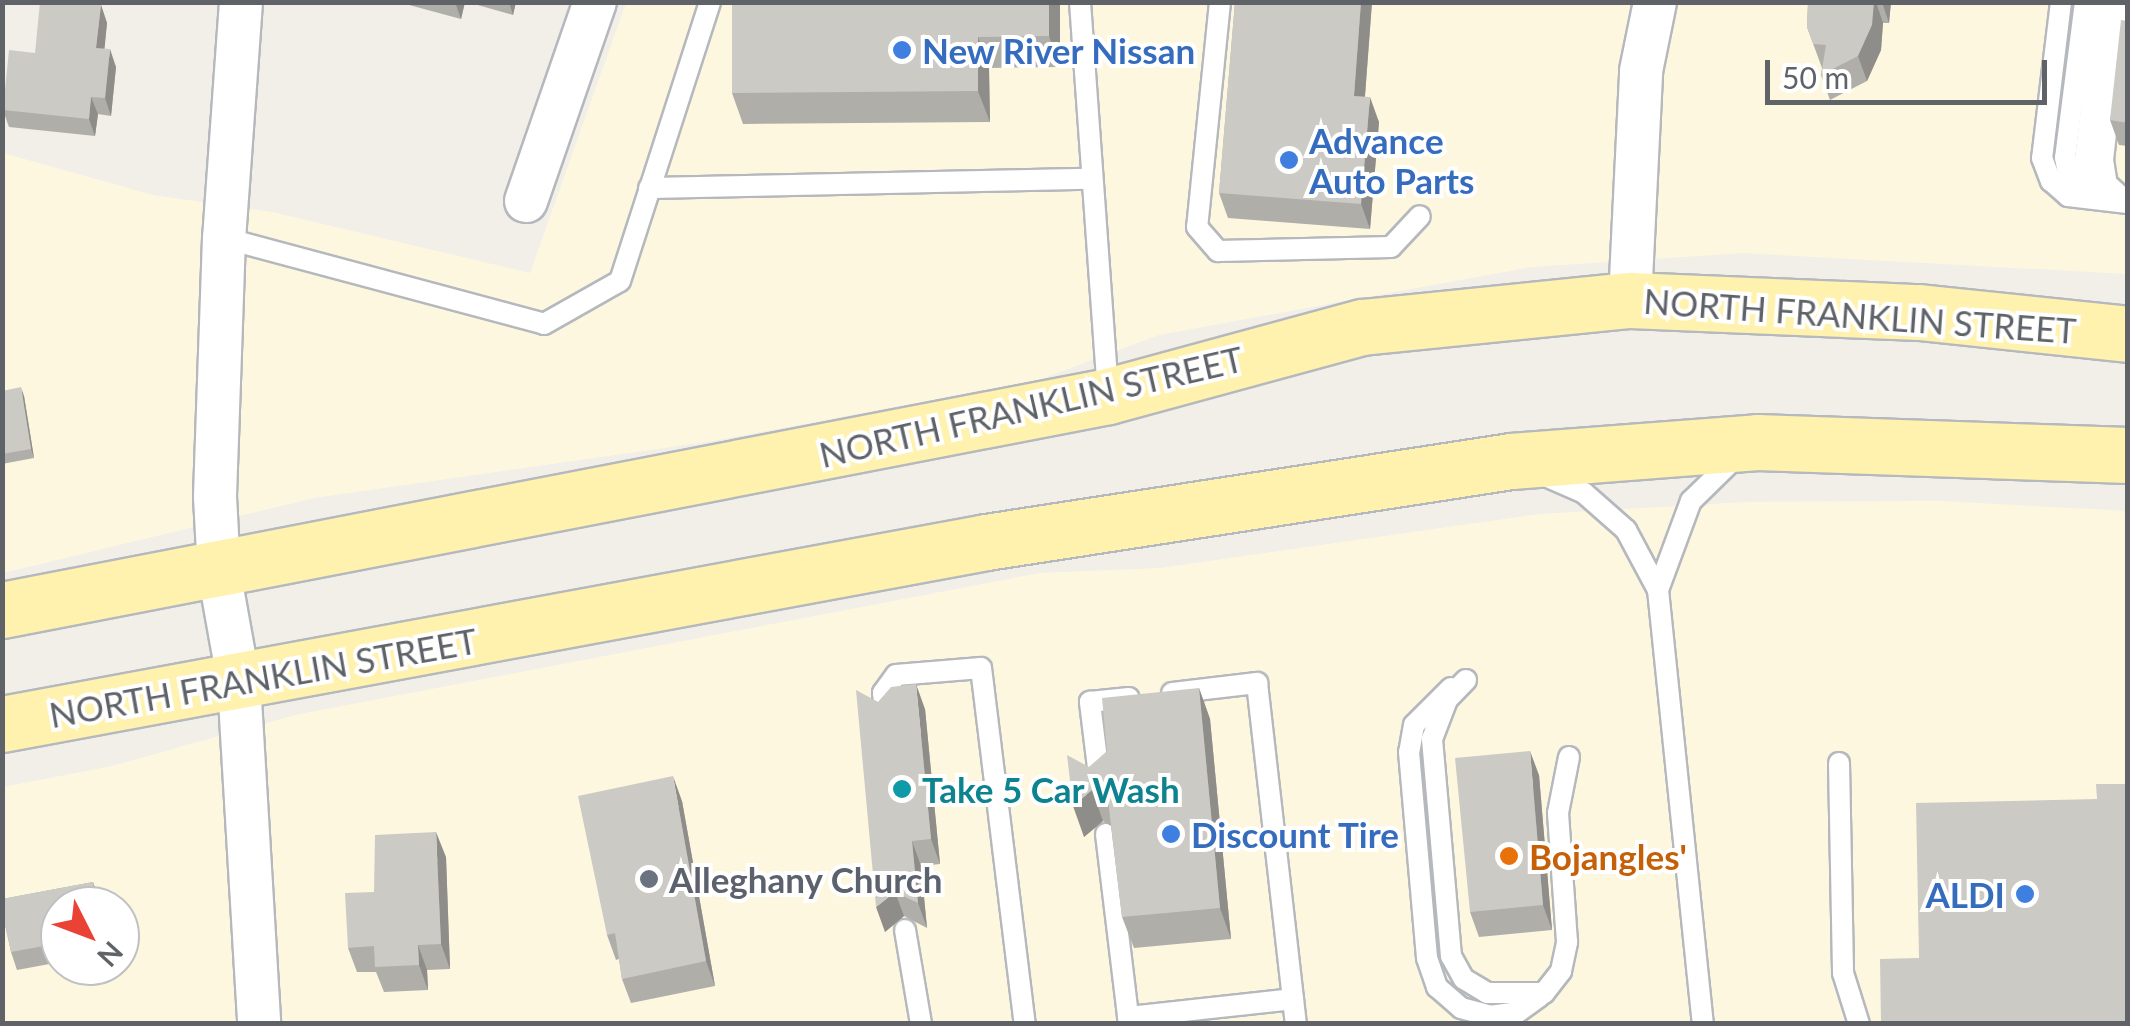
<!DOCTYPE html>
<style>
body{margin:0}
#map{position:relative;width:2130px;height:1026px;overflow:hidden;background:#f1efe8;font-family:Lato,sans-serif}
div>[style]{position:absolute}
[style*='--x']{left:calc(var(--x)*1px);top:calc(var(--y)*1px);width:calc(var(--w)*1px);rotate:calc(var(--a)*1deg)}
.commercial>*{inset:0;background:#fef7e0}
.roads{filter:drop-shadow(2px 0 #b5b8bc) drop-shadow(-2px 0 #b5b8bc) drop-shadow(0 2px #b5b8bc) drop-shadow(0 -2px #b5b8bc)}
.service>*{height:20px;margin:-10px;padding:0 10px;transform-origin:10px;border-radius:10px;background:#fff}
.minor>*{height:42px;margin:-21px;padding:0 21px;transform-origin:21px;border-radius:21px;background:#fff}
.primary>*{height:55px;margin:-27.5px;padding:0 27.5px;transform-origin:27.5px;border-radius:27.5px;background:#fff2af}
.wall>*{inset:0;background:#afaea9}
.shaded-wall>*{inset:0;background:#8f8d8a}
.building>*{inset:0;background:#cccac5}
.dots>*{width:28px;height:28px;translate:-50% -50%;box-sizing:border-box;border:5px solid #fff;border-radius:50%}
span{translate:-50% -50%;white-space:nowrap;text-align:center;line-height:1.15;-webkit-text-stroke:8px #fff;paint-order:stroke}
.shop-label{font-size:35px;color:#366cbe;font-weight:700}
.left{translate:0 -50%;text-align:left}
.right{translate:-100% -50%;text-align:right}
.street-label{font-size:35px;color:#5f6368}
.culture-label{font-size:35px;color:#0d838f;font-weight:700}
.food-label{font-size:35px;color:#c56008;font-weight:700}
.worship-label{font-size:35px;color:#5b616d;font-weight:700}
.frame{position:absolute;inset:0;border:5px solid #5f6368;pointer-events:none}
.north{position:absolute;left:40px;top:886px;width:100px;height:100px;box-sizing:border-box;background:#fff;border:2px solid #bfc1c3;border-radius:50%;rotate:132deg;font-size:28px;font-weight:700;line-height:40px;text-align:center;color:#5f6368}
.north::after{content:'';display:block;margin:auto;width:35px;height:45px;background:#ea4335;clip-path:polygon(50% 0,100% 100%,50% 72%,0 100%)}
.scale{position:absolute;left:1765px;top:60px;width:282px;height:45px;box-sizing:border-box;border:5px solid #5f6368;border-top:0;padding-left:12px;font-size:30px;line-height:35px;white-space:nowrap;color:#5f6368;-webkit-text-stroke:8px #fff;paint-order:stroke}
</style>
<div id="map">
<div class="commercial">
<i style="clip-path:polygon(626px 3px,2127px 3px,2127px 274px,1743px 253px,1531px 267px,1159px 335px,1039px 380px,713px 441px,314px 498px,3px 573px,3px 153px,153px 195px,272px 212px,530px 273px)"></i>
<i style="clip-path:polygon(evenodd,1941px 501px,2127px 511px,2127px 1023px,3px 1024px,3px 787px,112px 766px,295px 715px,1040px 573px,1160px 568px,1540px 514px,1745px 502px,1941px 501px,60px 906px,120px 906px,120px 966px,60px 966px,60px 906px)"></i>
</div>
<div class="roads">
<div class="service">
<i style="--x:1080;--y:2;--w:393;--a:85.9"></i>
<i style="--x:1220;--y:2;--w:226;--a:95.8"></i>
<i style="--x:1197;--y:227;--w:32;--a:49"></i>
<i style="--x:1218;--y:251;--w:173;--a:-1.3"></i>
<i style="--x:1391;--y:247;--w:42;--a:-46.9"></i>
<i style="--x:2061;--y:2;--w:157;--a:96.9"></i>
<i style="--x:2042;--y:158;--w:25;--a:69"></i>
<i style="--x:2051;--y:181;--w:23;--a:41"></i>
<i style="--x:2068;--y:196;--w:60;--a:6.7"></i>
<i style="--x:2085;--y:2;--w:157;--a:97.3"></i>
<i style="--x:2065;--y:158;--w:24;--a:78"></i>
<i style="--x:2070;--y:181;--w:23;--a:41"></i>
<i style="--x:2104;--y:2;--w:158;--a:96.9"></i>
<i style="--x:2085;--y:159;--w:21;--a:79"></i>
<i style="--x:2089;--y:180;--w:26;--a:50"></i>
<i style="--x:2121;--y:2;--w:159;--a:96.5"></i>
<i style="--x:2103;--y:160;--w:24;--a:81"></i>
<i style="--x:2107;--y:184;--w:27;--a:42"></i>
<i style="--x:649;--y:188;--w:441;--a:-1.2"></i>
<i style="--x:224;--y:238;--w:331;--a:15"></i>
<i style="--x:544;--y:324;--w:87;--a:-29.5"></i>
<i style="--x:620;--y:281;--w:293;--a:-72.1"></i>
<i style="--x:1541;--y:474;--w:47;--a:23.8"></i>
<i style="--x:1584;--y:493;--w:56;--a:41.4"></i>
<i style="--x:1626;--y:530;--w:68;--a:61.9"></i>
<i style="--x:1658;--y:590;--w:436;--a:84.1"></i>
<i style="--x:1658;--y:590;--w:95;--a:-69.7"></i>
<i style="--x:1691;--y:501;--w:62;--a:-44.3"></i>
<i style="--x:1466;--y:680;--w:28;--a:134"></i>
<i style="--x:1447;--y:700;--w:42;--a:111"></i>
<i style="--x:1432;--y:739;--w:218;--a:85"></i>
<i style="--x:1451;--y:956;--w:26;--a:61"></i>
<i style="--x:1464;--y:979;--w:27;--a:31"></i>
<i style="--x:1487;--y:993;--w:57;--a:0"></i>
<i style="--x:1544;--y:993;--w:28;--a:-52"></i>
<i style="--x:1561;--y:971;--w:30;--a:-78"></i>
<i style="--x:1567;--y:942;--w:129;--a:-94"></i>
<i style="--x:1558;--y:813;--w:57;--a:-78.9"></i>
<i style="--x:1451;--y:688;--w:52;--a:135"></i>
<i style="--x:1414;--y:725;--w:27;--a:100"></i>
<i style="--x:1409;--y:752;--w:207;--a:85"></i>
<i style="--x:1427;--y:958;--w:31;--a:71"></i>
<i style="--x:1437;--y:987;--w:32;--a:41"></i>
<i style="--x:1461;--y:1008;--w:30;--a:15"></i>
<i style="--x:1490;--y:1016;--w:28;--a:-8"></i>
<i style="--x:1518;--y:1012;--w:27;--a:-36"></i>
<i style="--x:1172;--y:693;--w:86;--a:-6.7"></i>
<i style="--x:1257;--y:683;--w:343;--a:83.5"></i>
<i style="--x:886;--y:713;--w:20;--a:-99"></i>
<i style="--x:883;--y:693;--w:22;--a:-54"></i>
<i style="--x:896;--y:675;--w:85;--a:-4.7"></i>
<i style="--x:981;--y:668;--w:359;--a:83"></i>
<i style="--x:1839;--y:763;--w:210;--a:88.9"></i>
<i style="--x:1843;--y:973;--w:53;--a:72.6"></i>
<i style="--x:1100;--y:784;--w:83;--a:-97"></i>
<i style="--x:1090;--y:702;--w:39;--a:-6"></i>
<i style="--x:1106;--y:834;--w:191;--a:83.1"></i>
<i style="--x:905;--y:930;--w:95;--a:80.3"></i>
<i style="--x:1128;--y:1017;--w:166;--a:-6.2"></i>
</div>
<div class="minor">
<i style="--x:241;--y:2;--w:237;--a:94.1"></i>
<i style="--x:224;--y:238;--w:259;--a:92"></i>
<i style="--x:215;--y:497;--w:75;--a:86.9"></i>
<i style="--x:219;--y:572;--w:113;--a:79.8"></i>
<i style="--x:239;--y:683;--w:342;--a:86.6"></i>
<i style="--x:526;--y:201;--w:211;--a:-70.9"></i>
<i style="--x:1630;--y:300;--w:229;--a:-87.2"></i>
<i style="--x:1641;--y:71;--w:70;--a:-78.5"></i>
</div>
<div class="primary">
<i style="--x:2;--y:610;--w:1127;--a:-10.95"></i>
<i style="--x:1108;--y:396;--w:263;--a:-15.2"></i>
<i style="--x:1362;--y:327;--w:269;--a:-5.8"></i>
<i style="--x:1630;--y:300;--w:289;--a:2.4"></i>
<i style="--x:1919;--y:312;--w:210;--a:6"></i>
<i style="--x:2;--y:724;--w:1001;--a:-10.48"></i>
<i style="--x:986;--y:542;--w:531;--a:-8.77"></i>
<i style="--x:1511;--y:461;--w:247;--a:-4.4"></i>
<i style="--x:1757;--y:442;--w:371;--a:2"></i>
</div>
</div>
<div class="wall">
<i style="clip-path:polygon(398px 2px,465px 2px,461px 19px)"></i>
<i style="clip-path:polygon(467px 2px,516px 2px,513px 15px)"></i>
<i style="clip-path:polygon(1060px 2px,1060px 67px,989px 68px,990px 122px,743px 124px,732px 93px)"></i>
<i style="clip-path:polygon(1235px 2px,1372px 2px,1365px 97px,1379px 122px,1370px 229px,1228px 218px,1219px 193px)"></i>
<i style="clip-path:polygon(1808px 2px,1891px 2px,1889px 23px,1883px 23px,1881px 50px,1867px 81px,1830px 100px,1821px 75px,1822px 68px,1807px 27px)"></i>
<i style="clip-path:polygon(101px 5px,107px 23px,104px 49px,116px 67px,111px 116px,98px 114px,95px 136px,9px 127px,3px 110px)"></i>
<i style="clip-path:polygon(2128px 21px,2128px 146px,2119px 145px,2110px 120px)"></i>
<i style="clip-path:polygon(2px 391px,24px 396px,34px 458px,2px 464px)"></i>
<i style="clip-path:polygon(1199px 688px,1210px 719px,1231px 939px,1134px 948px,1122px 917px,1111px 826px,1103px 821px,1084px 837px,1089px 767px)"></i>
<i style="clip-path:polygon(925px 709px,940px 864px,921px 866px,927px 928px,904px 916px,885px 932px)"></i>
<i style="clip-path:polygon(1539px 775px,1552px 930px,1479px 937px,1470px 912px)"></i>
<i style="clip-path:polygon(682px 801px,715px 986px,631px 1003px,622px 979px,619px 959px,616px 960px,607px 935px)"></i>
<i style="clip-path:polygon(446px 857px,450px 969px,427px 970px,428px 990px,384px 992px,376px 972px,357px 972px,348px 948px,374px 892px)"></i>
<i style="clip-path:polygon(93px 882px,100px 906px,60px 906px,60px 962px,17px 970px,11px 952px,2px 911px,2px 899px)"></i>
</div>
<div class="shaded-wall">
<i style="clip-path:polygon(455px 2px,465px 2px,461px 19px)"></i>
<i style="clip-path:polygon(509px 2px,516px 2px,513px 15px)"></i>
<i style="clip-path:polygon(1049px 2px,1060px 2px,1060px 67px,1049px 36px)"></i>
<i style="clip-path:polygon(1361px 2px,1372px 2px,1363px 121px,1354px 96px)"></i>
<i style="clip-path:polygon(1874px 2px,1876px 2px,1883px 23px,1881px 50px,1867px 81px,1858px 56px)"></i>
<i style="clip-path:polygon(1882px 2px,1891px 2px,1889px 23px)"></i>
<i style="clip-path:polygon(101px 5px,107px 23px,103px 65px,96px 48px)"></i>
<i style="clip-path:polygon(978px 37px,989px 68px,990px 122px,978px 91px)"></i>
<i style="clip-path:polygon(110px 49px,116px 67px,111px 116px,105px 98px)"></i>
<i style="clip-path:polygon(91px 97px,98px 114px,95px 136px,89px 119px)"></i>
<i style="clip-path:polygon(1370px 97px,1379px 122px,1370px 229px,1361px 204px)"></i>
<i style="clip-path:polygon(21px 387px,24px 396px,34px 458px,31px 449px)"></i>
<i style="clip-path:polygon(916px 684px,925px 709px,940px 864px,931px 839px)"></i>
<i style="clip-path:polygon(1199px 688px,1210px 719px,1231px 939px,1220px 908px)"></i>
<i style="clip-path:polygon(1530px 751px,1539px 775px,1552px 930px,1543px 905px)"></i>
<i style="clip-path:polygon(673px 776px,682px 801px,715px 986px,706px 961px)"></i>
<i style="clip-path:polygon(1092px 790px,1103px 821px,1084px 837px,1073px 806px)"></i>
<i style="clip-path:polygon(436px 832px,446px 857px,450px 969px,441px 944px)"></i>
<i style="clip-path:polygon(912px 841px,921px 866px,927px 928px,918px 903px)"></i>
<i style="clip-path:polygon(93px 882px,99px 899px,100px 906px,97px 906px)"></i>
<i style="clip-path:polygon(895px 892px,904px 916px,885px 932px,876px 907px)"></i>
<i style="clip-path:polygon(418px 945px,427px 970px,428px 990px,419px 965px)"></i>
</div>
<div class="building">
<i style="clip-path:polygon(40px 2px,73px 2px,101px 5px,96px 48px,110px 49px,105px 98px,91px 97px,89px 119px,3px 110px,9px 50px,35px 53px)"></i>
<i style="clip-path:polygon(732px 2px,1049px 2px,1049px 36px,978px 37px,978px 91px,732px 93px)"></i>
<i style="clip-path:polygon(1235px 2px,1361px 2px,1354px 96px,1370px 97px,1361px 204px,1219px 193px)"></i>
<i style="clip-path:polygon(1808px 2px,1874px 2px,1872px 25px,1858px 56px,1821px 75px,1826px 45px,1813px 44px,1807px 27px)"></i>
<i style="clip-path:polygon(2121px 20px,2128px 21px,2128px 123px,2110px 120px)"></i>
<i style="clip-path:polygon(21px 387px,31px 449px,2px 454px,2px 391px)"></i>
<i style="clip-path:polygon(916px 684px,931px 839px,912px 841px,918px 903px,895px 892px,876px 907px,856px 690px,878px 702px,891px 687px)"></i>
<i style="clip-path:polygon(1199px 688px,1220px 908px,1122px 917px,1108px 800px,1092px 790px,1073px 806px,1067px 755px,1089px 767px,1107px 751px,1102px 698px)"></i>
<i style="clip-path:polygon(1530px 751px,1543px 905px,1470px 912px,1455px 758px)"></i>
<i style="clip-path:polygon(673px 776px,706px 961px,622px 979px,615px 933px,607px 935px,578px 796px)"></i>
<i style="clip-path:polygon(2096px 784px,2128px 784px,2128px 1024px,1881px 1024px,1880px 959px,1919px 958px,1916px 803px,2097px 799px)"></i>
<i style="clip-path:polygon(436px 832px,441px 944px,418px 945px,419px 965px,375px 967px,374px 946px,348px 948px,345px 893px,374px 892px,375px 835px)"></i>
<i style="clip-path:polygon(93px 882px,97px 906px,60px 906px,60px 943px,11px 952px,2px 911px,2px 899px)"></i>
</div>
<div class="dots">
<i style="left:902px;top:50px;background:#3f7fe0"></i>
<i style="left:1289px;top:160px;background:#3f7fe0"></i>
<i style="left:902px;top:789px;background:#0f9aa8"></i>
<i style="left:1171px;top:834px;background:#3f7fe0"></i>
<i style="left:1509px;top:856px;background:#e8710a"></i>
<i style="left:649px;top:879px;background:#6b7280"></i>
<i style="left:2025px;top:894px;background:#3f7fe0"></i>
</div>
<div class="shop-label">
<span class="left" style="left:922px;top:50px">New River Nissan</span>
<span class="left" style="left:1309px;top:160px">Advance<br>Auto Parts</span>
<span class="left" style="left:1191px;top:834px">Discount Tire</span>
<span class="right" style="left:2005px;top:894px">ALDI</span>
</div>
<div class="street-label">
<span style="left:1860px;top:315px;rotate:4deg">NORTH FRANKLIN STREET</span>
<span style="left:1031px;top:406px;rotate:-13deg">NORTH FRANKLIN STREET</span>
<span style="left:263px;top:677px;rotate:-10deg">NORTH FRANKLIN STREET</span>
</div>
<div class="culture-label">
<span class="left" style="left:922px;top:789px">Take 5 Car Wash</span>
</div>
<div class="food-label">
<span class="left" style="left:1529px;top:856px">Bojangles'</span>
</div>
<div class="worship-label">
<span class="left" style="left:669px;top:879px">Alleghany Church</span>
</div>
<div class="frame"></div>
<div class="north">N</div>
<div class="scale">50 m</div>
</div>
